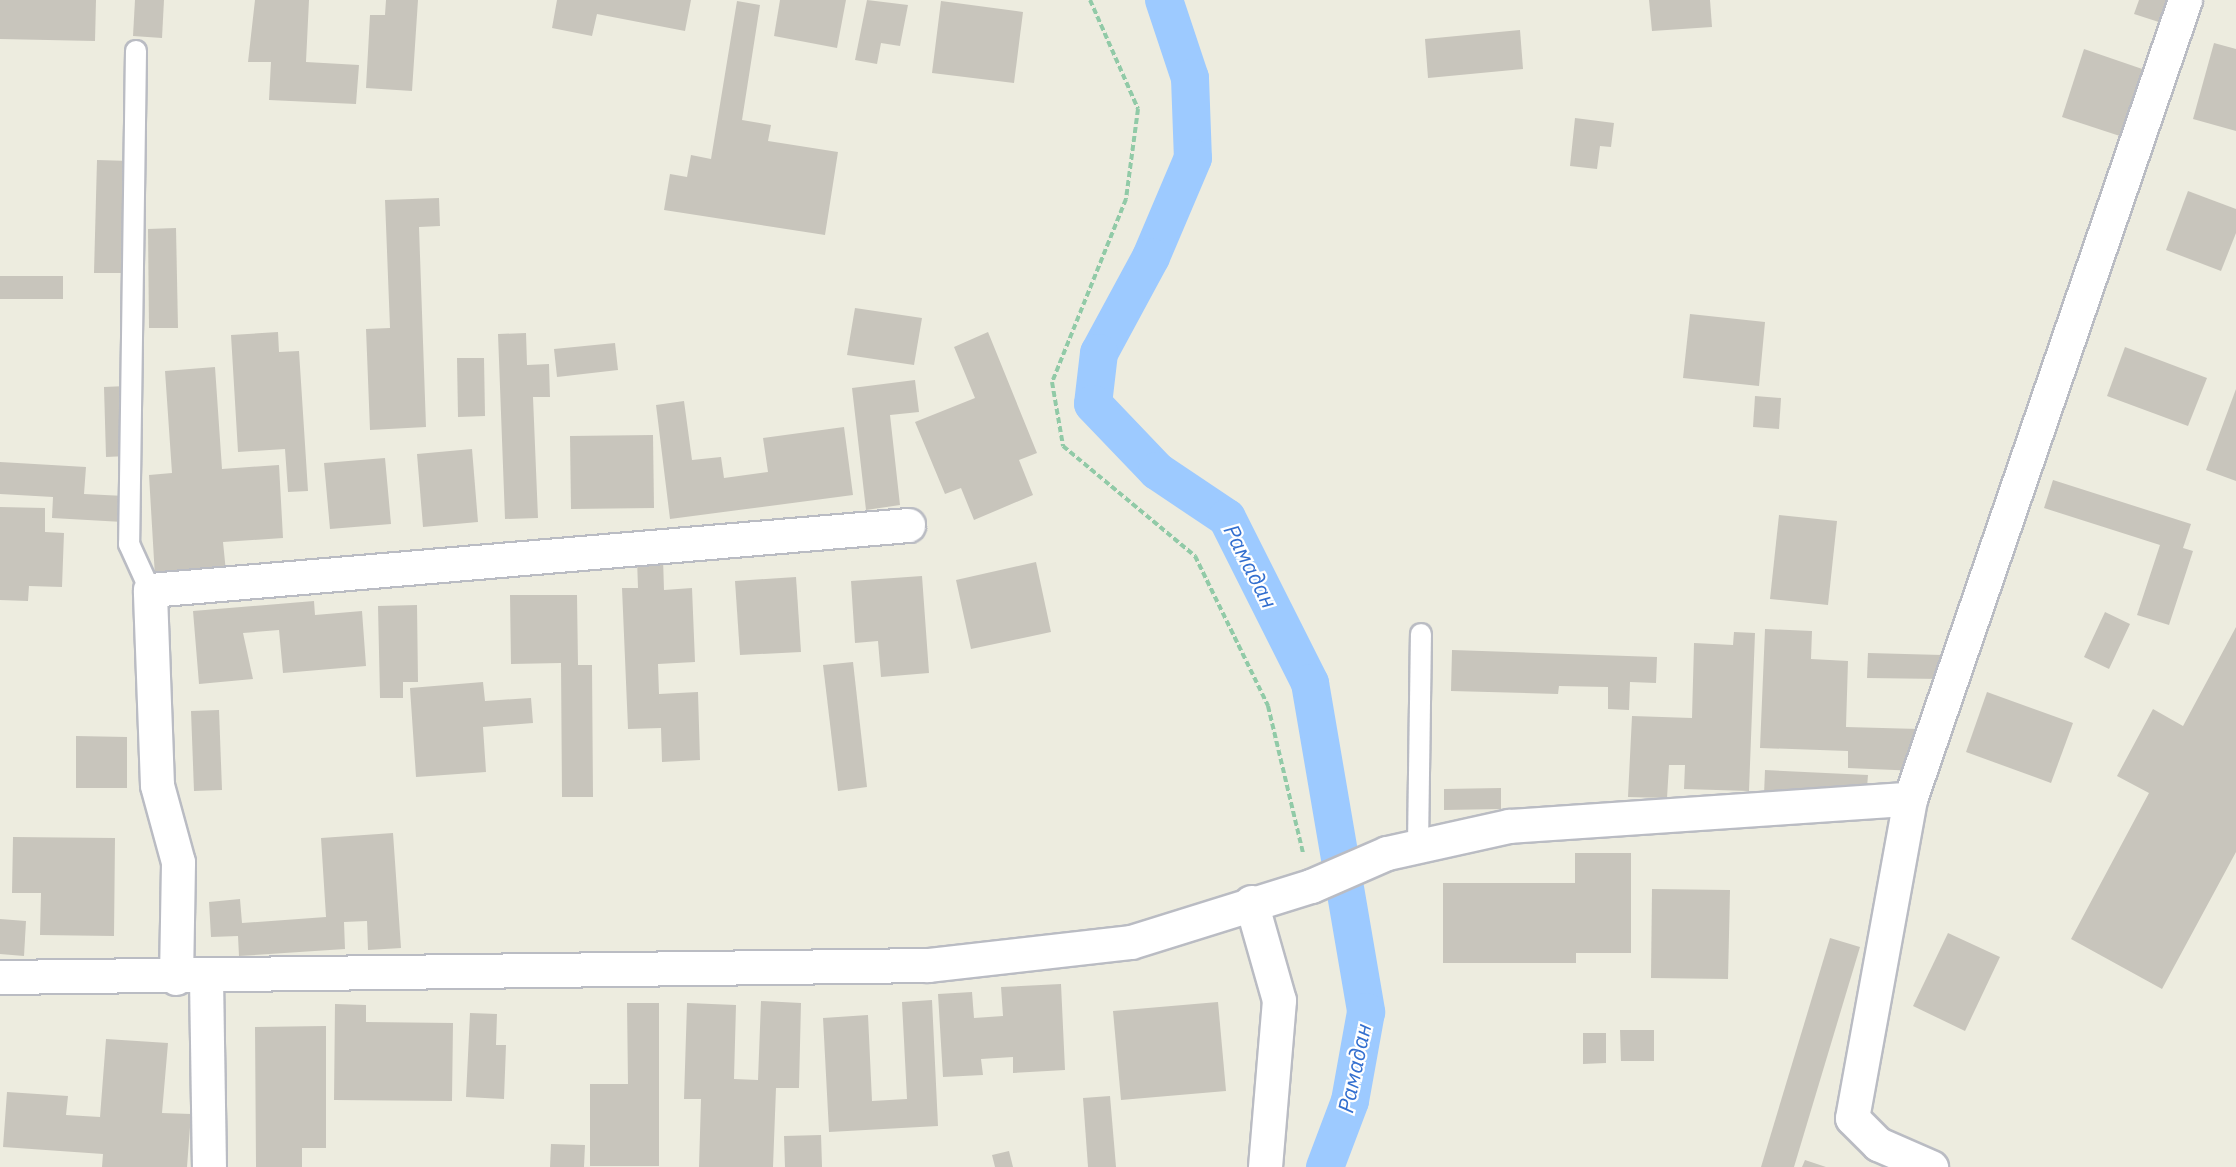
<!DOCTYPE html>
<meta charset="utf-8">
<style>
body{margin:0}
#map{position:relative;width:2236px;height:1167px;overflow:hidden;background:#edecdf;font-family:"IBM Plex Sans",sans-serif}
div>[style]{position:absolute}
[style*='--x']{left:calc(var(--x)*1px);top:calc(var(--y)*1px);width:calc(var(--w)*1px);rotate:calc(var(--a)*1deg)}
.canal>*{height:38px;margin:-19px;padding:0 19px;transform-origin:19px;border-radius:19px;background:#9dcaff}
.building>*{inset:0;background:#c8c5bc}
.path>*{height:4px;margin-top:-2px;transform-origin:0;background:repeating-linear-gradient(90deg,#91caa7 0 6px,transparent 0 9px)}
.roads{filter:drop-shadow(2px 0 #babcc3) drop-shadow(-2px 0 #babcc3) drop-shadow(0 2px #babcc3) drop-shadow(0 -2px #babcc3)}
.service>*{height:20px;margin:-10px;padding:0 10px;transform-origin:10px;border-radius:10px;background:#fff}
.minor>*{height:33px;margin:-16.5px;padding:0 16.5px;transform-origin:16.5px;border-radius:16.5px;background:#fff}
span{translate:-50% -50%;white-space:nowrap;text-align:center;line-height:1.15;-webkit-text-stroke:4.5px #fff;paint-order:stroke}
.water-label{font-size:22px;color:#336fcf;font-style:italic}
</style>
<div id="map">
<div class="canal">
<i style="--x:1164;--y:0;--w:82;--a:71.6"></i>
<i style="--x:1190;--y:78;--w:80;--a:87.9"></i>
<i style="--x:1193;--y:158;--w:108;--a:113"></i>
<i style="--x:1151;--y:257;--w:109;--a:118.4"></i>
<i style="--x:1099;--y:353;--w:51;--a:96.7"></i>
<i style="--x:1093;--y:404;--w:93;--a:46.3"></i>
<i style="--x:1157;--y:471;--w:84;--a:33.9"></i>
<i style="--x:1227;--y:518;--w:185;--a:63.3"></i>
<i style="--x:1310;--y:683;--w:334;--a:80.3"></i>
<i style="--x:1366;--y:1012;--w:90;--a:100.2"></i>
<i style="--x:1350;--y:1101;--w:71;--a:110.7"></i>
</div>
<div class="building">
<i style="clip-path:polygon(0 0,96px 0,95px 41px,0 39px)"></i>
<i style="clip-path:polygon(135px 0,164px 0,162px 38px,133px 36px)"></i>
<i style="clip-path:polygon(255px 0,309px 0,306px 62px,359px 65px,356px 104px,269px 100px,271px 62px,248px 62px)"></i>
<i style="clip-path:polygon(386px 0,418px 0,412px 91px,366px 88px,370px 15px,385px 15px)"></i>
<i style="clip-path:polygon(557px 0,691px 0,685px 31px,597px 14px,592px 36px,552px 28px)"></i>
<i style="clip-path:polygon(780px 0,846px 0,837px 48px,774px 36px)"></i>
<i style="clip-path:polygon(867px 0,908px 5px,900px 46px,881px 43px,877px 64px,855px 60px)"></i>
<i style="clip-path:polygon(1649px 0,1710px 0,1712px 27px,1652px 31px)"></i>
<i style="clip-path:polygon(2139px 0,2173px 0,2165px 24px,2134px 14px)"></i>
<i style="clip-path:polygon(737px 1px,760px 5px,742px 120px,771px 125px,768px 141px,838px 152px,825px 235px,664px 210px,670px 174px,687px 177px,691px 155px,711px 159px)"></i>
<i style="clip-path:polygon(941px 1px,1023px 12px,1014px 83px,932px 73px)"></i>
<i style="clip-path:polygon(1520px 30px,1523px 69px,1428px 78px,1425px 39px)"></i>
<i style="clip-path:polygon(2214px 43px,2236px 49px,2236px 131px,2193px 119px)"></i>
<i style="clip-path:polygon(2084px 49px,2151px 72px,2129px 139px,2062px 117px)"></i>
<i style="clip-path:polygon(1575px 118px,1614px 123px,1611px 147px,1600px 146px,1597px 169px,1570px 166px)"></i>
<i style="clip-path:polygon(97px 160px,130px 161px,127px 273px,94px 273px)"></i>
<i style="clip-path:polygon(2188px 191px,2236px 209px,2236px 233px,2221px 271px,2166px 250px)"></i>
<i style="clip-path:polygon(439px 198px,440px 226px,419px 227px,426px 427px,370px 430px,366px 329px,390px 328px,385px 200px)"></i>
<i style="clip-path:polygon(176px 228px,178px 328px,149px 328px,148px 229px)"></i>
<i style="clip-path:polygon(0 276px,63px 276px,63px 299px,0 299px)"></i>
<i style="clip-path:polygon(855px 308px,922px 318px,914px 365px,847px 355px)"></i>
<i style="clip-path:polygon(1690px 314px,1765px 322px,1759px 386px,1683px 378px)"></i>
<i style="clip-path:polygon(278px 332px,279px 352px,299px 351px,308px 491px,288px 492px,285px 449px,238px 452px,231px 335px)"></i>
<i style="clip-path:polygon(988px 332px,1037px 453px,1019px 460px,1033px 495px,974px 520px,961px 488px,945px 494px,915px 422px,975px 398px,954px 347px)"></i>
<i style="clip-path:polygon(526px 333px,527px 365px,549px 364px,550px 397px,533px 397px,538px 518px,505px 519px,498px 334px)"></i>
<i style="clip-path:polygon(615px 343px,618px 370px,557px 377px,554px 349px)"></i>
<i style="clip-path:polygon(2125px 347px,2207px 378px,2188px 426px,2107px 396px)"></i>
<i style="clip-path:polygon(457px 358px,484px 358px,485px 416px,458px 417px)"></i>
<i style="clip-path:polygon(215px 367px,222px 469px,279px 465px,283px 538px,223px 542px,226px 572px,155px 577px,149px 475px,172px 473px,165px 371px)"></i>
<i style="clip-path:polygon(915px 380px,919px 412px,890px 415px,900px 505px,866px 510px,852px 388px)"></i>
<i style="clip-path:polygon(126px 386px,128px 456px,106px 457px,104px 387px)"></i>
<i style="clip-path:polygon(2236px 389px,2236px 481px,2206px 470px)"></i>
<i style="clip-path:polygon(1755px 396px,1781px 398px,1779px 429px,1753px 427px)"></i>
<i style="clip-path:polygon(684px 401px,692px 460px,721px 457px,724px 478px,768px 472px,763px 438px,844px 427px,853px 495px,670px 519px,656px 405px)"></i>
<i style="clip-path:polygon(653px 435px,654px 508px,571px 509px,570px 436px)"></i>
<i style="clip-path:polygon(472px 449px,478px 522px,423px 527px,417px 454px)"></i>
<i style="clip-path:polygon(385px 458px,391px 524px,330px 529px,324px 463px)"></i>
<i style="clip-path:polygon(0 462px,86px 467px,84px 494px,125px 496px,123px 522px,52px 518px,53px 497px,0 494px)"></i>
<i style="clip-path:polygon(2053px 480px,2191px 524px,2183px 548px,2193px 551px,2169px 625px,2137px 615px,2160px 545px,2044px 508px)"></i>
<i style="clip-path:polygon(0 507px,45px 508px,45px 532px,64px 533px,62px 587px,29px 586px,28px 601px,0 600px)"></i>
<i style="clip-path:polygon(1779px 515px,1837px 521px,1828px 605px,1770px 599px)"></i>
<i style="clip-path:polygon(663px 558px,664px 590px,692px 588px,695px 662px,658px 664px,659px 694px,698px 692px,700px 760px,662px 762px,661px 728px,628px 729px,622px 588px,638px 588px,637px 559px)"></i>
<i style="clip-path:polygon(1036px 562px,1051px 632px,971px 649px,956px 580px)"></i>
<i style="clip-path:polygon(922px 576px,929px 673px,881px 677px,878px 641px,855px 643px,851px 581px)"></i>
<i style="clip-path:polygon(796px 577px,801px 652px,740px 655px,735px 581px)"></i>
<i style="clip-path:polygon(510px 595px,577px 595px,578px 665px,592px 665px,593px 797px,562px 797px,561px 663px,511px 664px)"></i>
<i style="clip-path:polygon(314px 601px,315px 615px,362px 611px,366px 666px,283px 673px,279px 630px,243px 633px,253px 679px,199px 684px,193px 611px)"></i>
<i style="clip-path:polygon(417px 605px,418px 682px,403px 682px,403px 698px,380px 698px,378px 606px)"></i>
<i style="clip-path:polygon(2105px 612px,2130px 624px,2109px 669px,2084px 657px)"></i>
<i style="clip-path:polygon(2236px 627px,2236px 852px,2162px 989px,2071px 939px,2149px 793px,2117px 776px,2153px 709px,2183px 726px)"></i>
<i style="clip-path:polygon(1765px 629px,1812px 631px,1811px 659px,1848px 661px,1846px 727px,1919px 729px,1918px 771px,1848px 768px,1848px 751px,1760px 748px)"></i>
<i style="clip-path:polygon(1734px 632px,1755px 633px,1749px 791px,1684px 789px,1685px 765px,1669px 765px,1667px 798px,1628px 797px,1632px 716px,1692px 718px,1694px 643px,1733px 645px)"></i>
<i style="clip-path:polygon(1452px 650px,1657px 657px,1656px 683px,1630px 682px,1629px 710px,1608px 709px,1608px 687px,1559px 686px,1558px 694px,1451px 691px)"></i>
<i style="clip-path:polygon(1868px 653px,1942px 655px,1941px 679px,1867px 678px)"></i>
<i style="clip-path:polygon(853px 662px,867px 787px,838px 791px,823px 665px)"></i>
<i style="clip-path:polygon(483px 682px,485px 701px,531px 698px,533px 723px,483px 727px,486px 772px,416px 777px,410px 688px)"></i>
<i style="clip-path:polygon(1987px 692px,2073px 723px,2051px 783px,1966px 752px)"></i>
<i style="clip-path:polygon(219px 710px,222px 790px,194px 791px,191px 711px)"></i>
<i style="clip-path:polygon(76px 736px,127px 737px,127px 788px,76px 788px)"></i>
<i style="clip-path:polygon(1765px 770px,1868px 775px,1866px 800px,1764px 795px)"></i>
<i style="clip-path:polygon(1501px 788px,1501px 809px,1444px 810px,1444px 789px)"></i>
<i style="clip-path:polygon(393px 833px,401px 948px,368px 950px,367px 921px,344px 922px,345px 949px,239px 956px,238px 936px,211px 937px,209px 902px,240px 899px,242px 923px,326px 917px,321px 838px)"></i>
<i style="clip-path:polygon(13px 837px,115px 838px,114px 936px,40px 935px,41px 893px,12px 893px)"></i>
<i style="clip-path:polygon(1575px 853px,1631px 853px,1631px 953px,1576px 953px,1576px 963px,1443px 963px,1443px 883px,1575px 883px)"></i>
<i style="clip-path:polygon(1652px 889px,1730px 890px,1728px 979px,1651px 978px)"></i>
<i style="clip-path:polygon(0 919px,26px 921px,24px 956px,0 954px)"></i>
<i style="clip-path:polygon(1948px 933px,2000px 957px,1965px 1031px,1913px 1006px)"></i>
<i style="clip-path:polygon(1830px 938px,1860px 947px,1794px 1167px,1761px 1167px)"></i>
<i style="clip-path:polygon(1061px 984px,1065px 1070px,1013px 1073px,1013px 1057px,981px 1059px,983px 1075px,943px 1077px,938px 994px,972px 992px,974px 1018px,1003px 1016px,1001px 987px)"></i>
<i style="clip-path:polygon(932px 1000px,938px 1126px,829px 1132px,823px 1018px,868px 1015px,872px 1101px,907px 1099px,902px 1002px)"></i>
<i style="clip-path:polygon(761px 1001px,801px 1003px,799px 1088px,776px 1088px,773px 1167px,699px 1167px,701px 1099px,684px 1099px,687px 1003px,736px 1005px,734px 1079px,758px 1080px)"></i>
<i style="clip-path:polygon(1218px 1002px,1226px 1091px,1121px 1100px,1113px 1011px)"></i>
<i style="clip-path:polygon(627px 1003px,659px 1003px,659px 1166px,590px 1166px,590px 1084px,628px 1084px)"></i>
<i style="clip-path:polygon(335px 1004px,366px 1005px,366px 1022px,453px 1023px,452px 1101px,334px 1100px)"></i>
<i style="clip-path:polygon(470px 1013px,497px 1014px,496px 1045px,506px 1045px,504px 1099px,466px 1097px)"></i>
<i style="clip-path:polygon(326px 1026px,326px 1148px,302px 1148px,302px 1167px,256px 1167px,255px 1027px)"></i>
<i style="clip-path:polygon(1620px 1030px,1654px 1030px,1654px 1061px,1621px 1061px)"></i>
<i style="clip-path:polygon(1583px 1033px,1606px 1033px,1606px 1063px,1583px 1064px)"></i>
<i style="clip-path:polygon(106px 1039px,168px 1043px,162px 1113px,191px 1114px,187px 1167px,102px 1167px,103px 1154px,3px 1147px,7px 1092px,68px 1096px,66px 1115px,100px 1117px)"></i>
<i style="clip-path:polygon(1110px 1096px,1116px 1167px,1088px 1167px,1083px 1098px)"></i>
<i style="clip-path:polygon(821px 1135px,822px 1167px,785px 1167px,784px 1136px)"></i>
<i style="clip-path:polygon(551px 1144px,585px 1145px,584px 1167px,550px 1167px)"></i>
<i style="clip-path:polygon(1009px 1151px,1013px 1167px,995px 1167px,992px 1155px)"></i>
<i style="clip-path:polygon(1805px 1160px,1826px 1167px,1802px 1167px)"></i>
</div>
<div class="path">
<i style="--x:1090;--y:0;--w:119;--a:66.2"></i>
<i style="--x:1138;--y:109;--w:91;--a:97.6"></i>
<i style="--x:1126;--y:199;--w:197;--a:112"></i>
<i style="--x:1052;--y:382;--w:65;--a:80.2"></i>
<i style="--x:1063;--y:446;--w:172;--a:39.8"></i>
<i style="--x:1195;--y:556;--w:167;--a:64"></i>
<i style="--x:1268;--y:706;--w:151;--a:76.6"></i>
</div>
<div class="roads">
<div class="service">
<i style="--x:136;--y:51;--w:493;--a:90.8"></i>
<i style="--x:129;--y:544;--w:51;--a:65.5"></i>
<i style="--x:1418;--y:846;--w:212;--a:-89.2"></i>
</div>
<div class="minor">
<i style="--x:1910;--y:799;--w:324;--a:100.3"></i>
<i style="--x:1852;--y:1118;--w:37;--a:45"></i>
<i style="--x:1878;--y:1144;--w:58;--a:23.5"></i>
<i style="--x:1251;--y:902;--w:102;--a:74.1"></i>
<i style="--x:1279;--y:1000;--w:168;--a:94.8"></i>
<i style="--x:0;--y:977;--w:928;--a:-0.74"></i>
<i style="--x:928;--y:965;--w:204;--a:-6.5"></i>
<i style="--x:1131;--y:942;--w:189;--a:-17.3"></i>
<i style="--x:1311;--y:886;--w:83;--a:-23.5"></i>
<i style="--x:1387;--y:853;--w:125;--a:-12.5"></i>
<i style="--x:1509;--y:826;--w:402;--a:-3.9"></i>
<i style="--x:1910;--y:799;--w:845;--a:-71.01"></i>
<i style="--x:176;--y:978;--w:116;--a:-89"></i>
<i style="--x:178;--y:862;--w:80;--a:-105.3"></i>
<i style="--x:157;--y:785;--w:195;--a:-92.1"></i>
<i style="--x:150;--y:590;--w:761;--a:-4.9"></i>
<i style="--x:206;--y:978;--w:189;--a:89.1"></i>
</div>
</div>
<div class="water-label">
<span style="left:1251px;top:566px;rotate:63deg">Рамадан</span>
<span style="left:1354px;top:1068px;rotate:-78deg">Рамадан</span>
</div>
</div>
